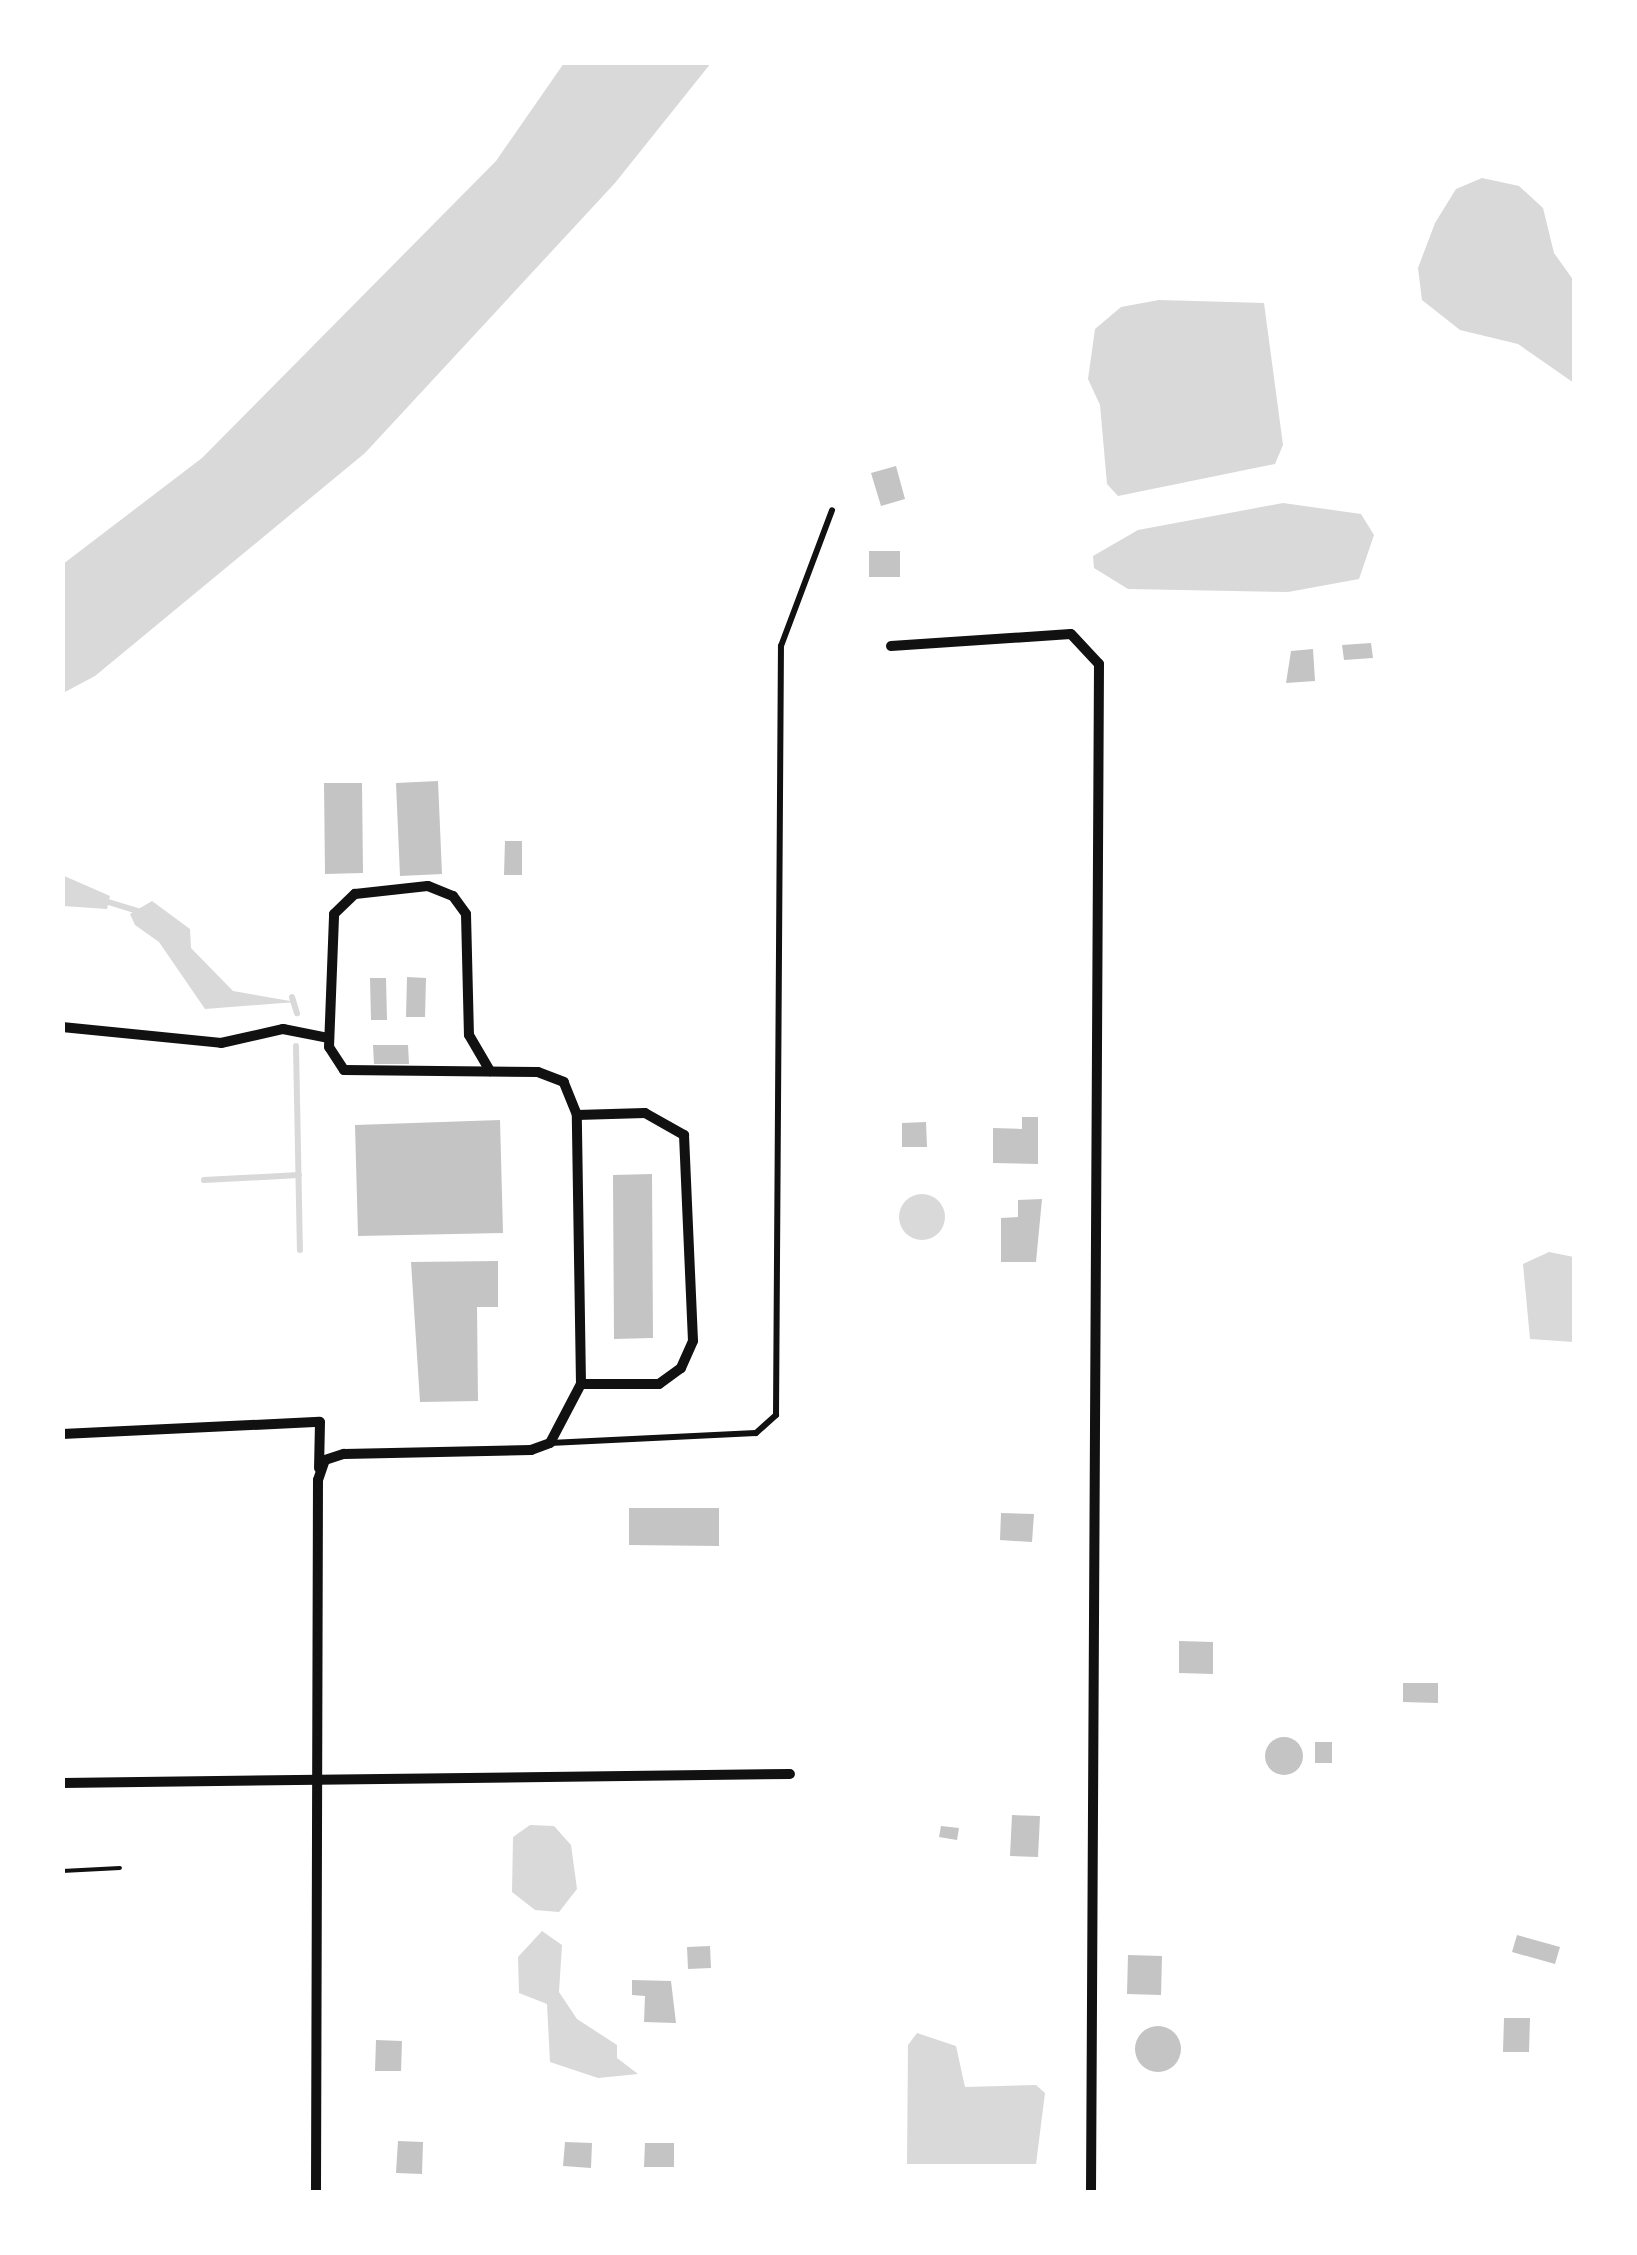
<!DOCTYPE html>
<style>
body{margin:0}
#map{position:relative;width:1637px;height:2255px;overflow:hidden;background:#fff;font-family:"DM Sans",sans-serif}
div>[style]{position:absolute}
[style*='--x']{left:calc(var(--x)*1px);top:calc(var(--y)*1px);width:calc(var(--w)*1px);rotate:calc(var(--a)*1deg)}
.water>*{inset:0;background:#d9d9d9}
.round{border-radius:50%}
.stream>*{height:6px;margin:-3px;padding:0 3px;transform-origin:3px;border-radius:3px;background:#d9d9d9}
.building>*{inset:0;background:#c4c4c4}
.path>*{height:4px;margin:-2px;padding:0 2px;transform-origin:2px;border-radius:2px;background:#111}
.service>*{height:6px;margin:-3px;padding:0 3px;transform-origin:3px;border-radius:3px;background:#111}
.minor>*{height:10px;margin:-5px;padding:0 5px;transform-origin:5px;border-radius:5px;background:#111}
span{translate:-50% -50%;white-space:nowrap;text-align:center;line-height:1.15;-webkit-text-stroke:8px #fff;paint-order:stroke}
.frame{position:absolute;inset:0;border:65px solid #fff;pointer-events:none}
</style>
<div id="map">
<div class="water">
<i style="clip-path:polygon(564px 63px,711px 63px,615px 183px,365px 453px,95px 676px,63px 693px,63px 564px,202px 458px,496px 161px)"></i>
<i style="clip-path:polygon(1482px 178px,1519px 186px,1543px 208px,1554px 253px,1574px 281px,1574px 383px,1518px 344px,1460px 330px,1422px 300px,1418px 268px,1435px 223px,1456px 189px)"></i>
<i style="clip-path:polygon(1159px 300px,1264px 303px,1283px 445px,1275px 464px,1118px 496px,1107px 484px,1100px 405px,1088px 379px,1095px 329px,1121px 307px)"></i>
<i style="clip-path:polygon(1283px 503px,1361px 514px,1374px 535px,1359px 579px,1288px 592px,1128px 589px,1094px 568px,1093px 556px,1138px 530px)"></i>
<i style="clip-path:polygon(62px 875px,110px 896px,107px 909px,63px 906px)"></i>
<i style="clip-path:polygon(152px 901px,190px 929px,191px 948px,233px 991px,296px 1002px,205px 1009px,159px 942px,135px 925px,130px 914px)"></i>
<i class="round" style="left:899px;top:1194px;width:46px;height:46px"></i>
<i style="clip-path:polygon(1549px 1252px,1574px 1257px,1574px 1342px,1530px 1339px,1523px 1264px)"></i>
<i style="clip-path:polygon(530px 1825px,554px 1826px,571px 1845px,577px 1889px,559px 1912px,535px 1910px,512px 1892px,513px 1837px)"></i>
<i style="clip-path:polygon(542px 1931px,562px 1945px,559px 1992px,577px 2019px,617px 2045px,617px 2058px,638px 2074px,598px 2078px,550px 2062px,547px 2004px,519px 1993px,518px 1957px)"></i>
<i style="clip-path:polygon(917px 2033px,956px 2046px,965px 2087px,1036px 2085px,1045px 2093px,1036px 2164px,907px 2164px,908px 2045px)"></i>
</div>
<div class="stream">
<i style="--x:105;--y:901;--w:38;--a:17"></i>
<i style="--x:292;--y:997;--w:17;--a:73"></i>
<i style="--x:296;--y:1046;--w:204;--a:88.9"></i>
<i style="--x:204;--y:1180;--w:95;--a:-3"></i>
</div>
<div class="building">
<i style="clip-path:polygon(896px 466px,905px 499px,881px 506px,871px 473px)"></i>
<i style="clip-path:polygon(869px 551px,900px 551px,900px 577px,869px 577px)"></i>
<i style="clip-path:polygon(1371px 643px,1373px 658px,1344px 660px,1342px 645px)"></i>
<i style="clip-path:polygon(1313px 649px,1315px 681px,1286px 683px,1291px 651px)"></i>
<i style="clip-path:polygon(438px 781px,442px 874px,400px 876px,396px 783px)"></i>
<i style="clip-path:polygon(324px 783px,362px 783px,363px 873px,325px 874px)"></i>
<i style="clip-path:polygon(505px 841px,522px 841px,522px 875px,504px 875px)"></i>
<i style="clip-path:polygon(407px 977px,426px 978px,425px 1017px,406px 1017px)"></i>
<i style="clip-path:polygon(370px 978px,386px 978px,387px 1020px,371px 1020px)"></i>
<i style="clip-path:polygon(373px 1045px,408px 1045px,409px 1064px,374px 1064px)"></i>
<i style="clip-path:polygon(1022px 1117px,1038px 1117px,1038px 1164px,993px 1163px,993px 1128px,1022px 1129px)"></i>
<i style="clip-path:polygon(500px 1120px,503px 1233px,358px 1236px,355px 1125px)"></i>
<i style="clip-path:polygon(926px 1122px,927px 1147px,902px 1147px,902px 1123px)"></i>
<i style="clip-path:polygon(652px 1174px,653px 1338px,614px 1339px,613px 1175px)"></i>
<i style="clip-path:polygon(1042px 1199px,1036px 1262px,1001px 1262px,1001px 1218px,1018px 1217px,1018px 1200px)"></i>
<i style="clip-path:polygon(498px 1261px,498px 1307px,477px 1307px,478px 1401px,420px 1402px,411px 1262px)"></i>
<i style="clip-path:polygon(629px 1508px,719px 1508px,719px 1546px,629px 1545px)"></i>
<i style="clip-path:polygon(1001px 1513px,1034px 1514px,1032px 1542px,1000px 1540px)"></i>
<i style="clip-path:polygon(1179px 1641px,1213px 1642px,1213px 1674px,1179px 1673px)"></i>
<i style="clip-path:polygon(1403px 1683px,1438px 1683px,1438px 1703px,1403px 1702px)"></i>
<i class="round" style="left:1265px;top:1737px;width:38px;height:38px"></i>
<i style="clip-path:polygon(1315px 1742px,1332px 1742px,1332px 1763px,1315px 1763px)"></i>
<i style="clip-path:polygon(1012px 1815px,1040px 1816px,1038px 1857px,1010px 1856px)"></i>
<i style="clip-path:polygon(941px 1826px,959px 1828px,957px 1840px,939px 1837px)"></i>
<i style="clip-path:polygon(1517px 1935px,1560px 1947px,1555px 1964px,1512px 1952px)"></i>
<i style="clip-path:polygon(710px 1946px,711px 1968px,688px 1969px,687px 1947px)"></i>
<i style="clip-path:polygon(1128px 1955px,1162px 1956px,1161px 1995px,1127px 1994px)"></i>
<i style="clip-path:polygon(632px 1980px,671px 1981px,676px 2023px,644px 2022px,645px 1996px,632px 1995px)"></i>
<i style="clip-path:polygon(1504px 2018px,1530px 2018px,1529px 2052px,1503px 2052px)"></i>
<i class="round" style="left:1135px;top:2026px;width:46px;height:46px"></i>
<i style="clip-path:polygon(376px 2040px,402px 2041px,401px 2071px,375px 2071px)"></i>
<i style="clip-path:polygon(398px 2141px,423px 2142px,422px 2174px,396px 2173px)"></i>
<i style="clip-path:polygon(565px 2142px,592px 2143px,591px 2168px,563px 2166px)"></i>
<i style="clip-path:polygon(645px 2143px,674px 2143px,674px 2167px,644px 2167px)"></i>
</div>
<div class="path">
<i style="--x:62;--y:1871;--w:58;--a:-3"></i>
</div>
<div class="service">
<i style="--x:550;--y:1443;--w:206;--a:-2.8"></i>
<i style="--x:756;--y:1433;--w:27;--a:-42"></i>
<i style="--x:776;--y:1415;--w:769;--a:-89.63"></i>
<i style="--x:781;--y:646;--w:145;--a:-69.4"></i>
</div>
<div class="minor">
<i style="--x:891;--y:646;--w:180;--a:-3.8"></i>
<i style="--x:1071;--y:634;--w:41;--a:47"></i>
<i style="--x:1099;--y:664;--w:1528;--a:90.3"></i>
<i style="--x:62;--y:1027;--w:160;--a:5.7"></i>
<i style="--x:221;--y:1043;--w:64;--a:-12.7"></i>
<i style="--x:283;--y:1029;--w:47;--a:11.1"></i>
<i style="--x:577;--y:1115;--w:68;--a:-1.7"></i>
<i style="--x:645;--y:1113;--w:45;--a:29.4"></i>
<i style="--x:684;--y:1135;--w:206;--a:87.5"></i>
<i style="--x:693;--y:1341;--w:30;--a:114"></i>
<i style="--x:681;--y:1368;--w:27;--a:144"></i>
<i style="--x:659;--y:1384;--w:78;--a:180"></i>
<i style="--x:62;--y:1434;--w:258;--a:-2.7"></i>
<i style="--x:320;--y:1422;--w:46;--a:91.2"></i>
<i style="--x:62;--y:1783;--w:728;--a:-0.71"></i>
<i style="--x:316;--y:2192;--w:712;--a:-89.84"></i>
<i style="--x:318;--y:1480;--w:21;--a:-71"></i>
<i style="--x:325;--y:1460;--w:20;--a:-18"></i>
<i style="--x:344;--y:1454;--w:187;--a:-1.2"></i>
<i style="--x:531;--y:1450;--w:20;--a:-20"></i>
<i style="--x:550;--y:1443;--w:67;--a:-62.3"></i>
<i style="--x:581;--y:1384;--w:269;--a:-90.9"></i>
<i style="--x:577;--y:1115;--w:35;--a:-112"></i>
<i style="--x:564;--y:1082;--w:28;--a:-159"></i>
<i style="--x:538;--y:1072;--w:194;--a:-179.4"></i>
<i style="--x:344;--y:1070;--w:27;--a:-123"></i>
<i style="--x:329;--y:1047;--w:133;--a:-87.8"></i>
<i style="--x:334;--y:914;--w:29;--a:-44"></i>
<i style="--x:355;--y:894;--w:73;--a:-6.3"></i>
<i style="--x:428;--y:886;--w:27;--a:22"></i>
<i style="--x:453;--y:896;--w:22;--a:54"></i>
<i style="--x:466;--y:914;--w:121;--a:88.6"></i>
<i style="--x:469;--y:1035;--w:42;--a:59.7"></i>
</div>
<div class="frame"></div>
</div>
